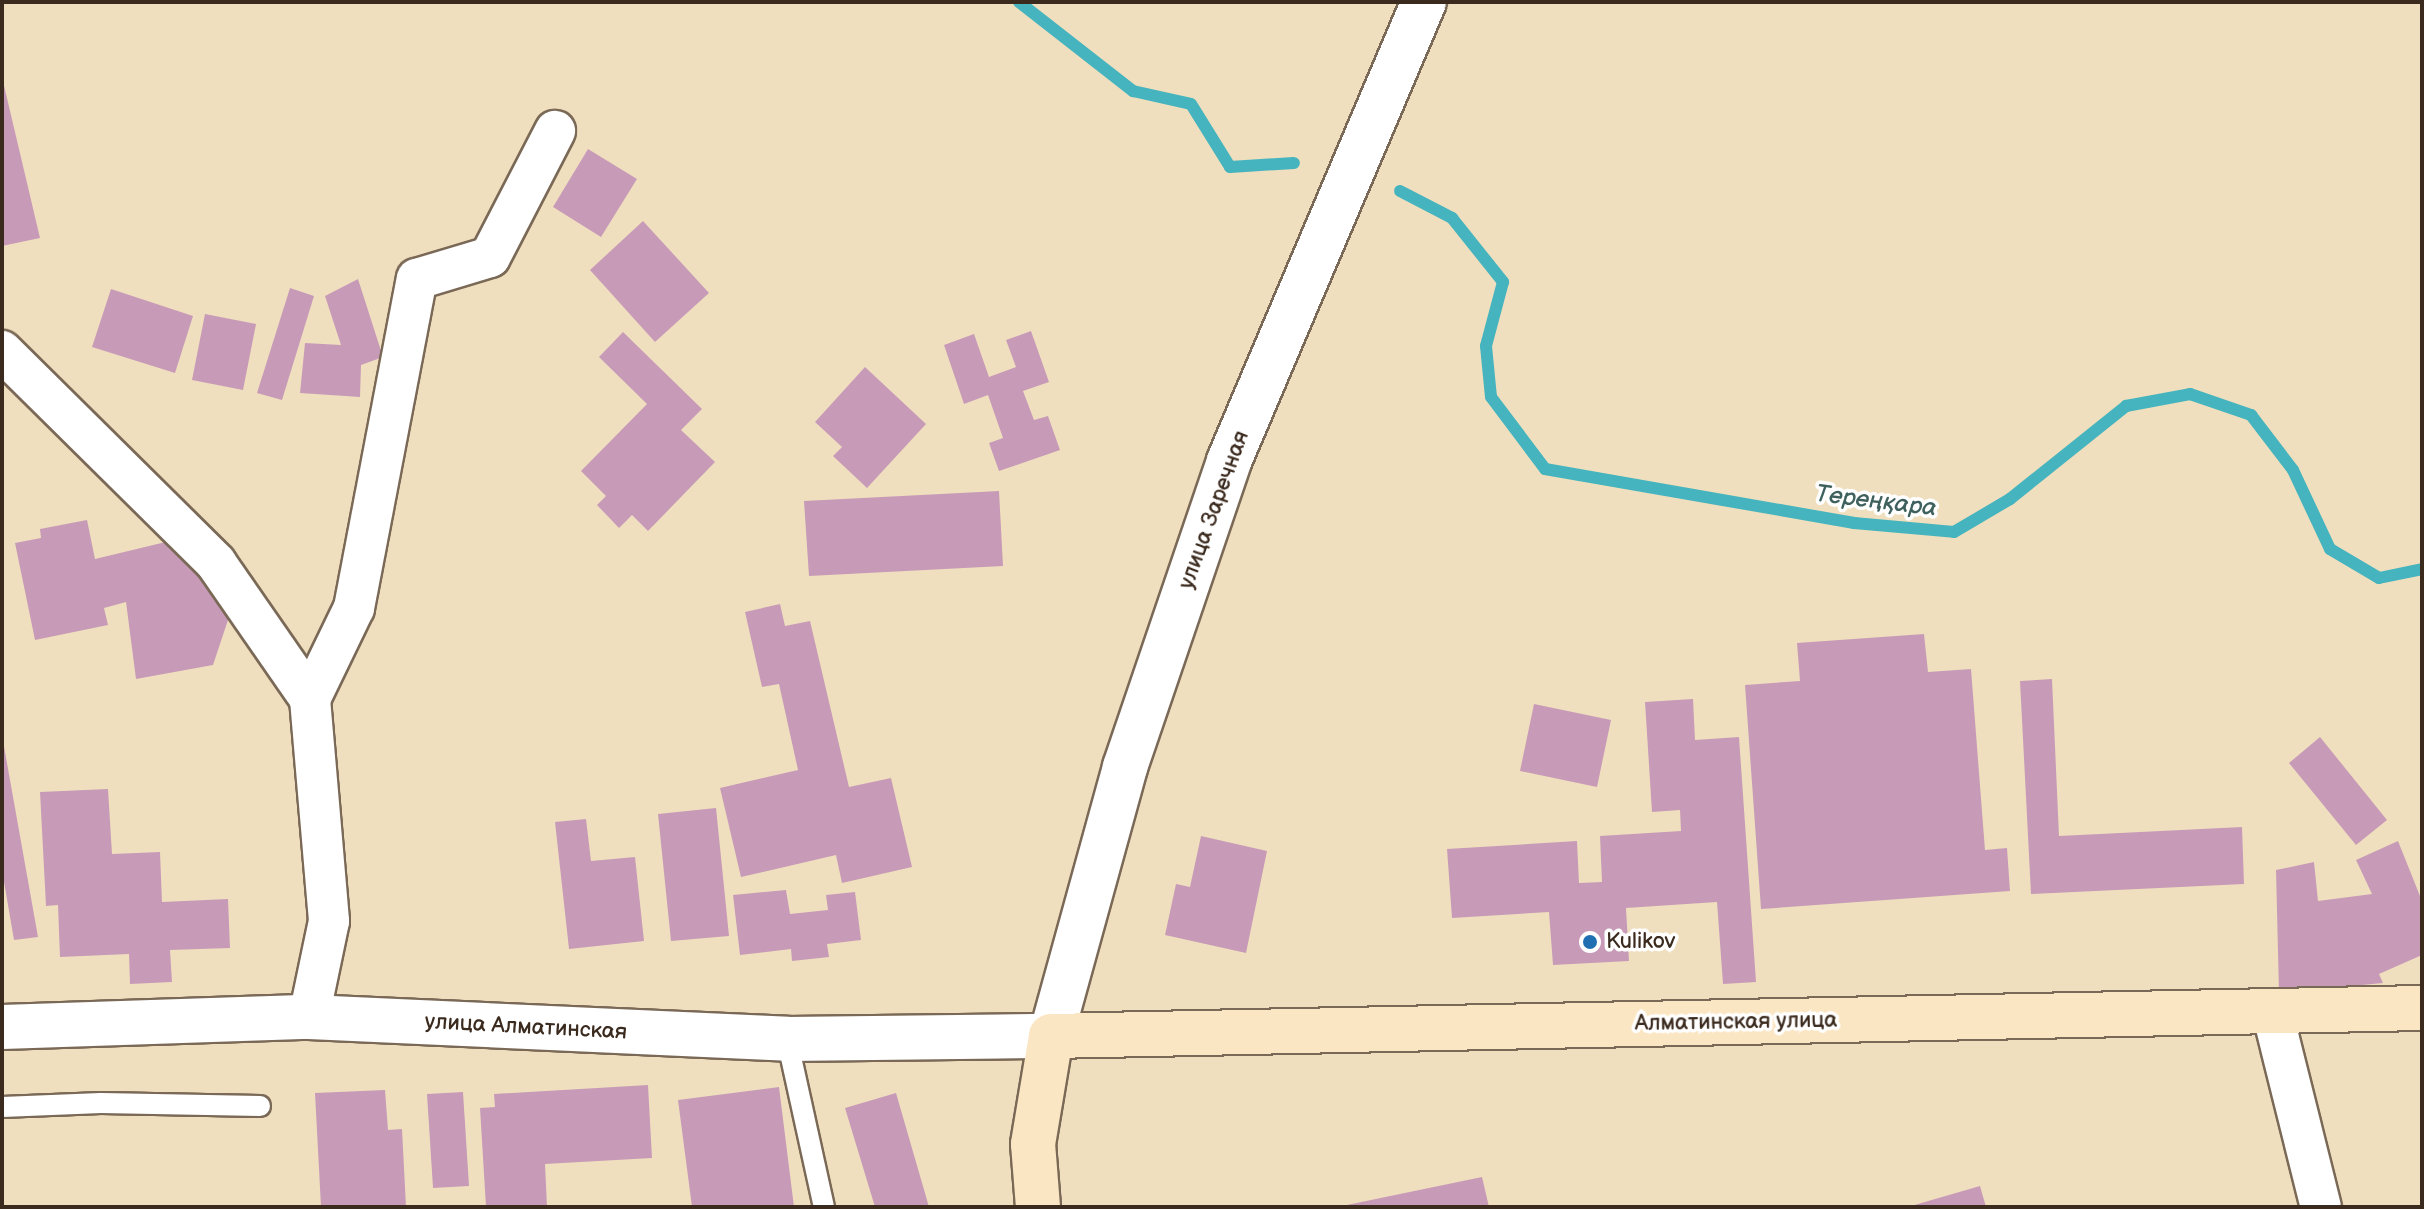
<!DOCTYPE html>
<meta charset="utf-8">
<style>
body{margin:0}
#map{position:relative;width:2424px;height:1209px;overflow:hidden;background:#f0dfbe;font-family:"Balsamiq Sans",sans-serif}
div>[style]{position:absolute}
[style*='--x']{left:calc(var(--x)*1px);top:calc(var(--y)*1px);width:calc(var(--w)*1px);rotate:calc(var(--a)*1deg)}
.stream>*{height:12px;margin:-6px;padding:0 6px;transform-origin:6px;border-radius:6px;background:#45b4be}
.building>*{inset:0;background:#c79bb8}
.roads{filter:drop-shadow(2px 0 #7a6956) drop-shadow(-2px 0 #7a6956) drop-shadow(0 2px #7a6956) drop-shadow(0 -2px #7a6956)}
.service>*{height:20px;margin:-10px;padding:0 10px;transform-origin:10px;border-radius:10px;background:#fff}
.minor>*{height:40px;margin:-20px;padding:0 20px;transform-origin:20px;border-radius:20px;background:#fff}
.tertiary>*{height:44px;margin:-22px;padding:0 22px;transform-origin:22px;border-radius:22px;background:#fff}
.secondary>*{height:44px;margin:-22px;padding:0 22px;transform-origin:22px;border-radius:22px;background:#fbe6c4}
.dots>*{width:22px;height:22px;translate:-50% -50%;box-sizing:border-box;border:4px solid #fff;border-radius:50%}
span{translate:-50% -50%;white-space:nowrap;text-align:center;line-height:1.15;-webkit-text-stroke:7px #fff;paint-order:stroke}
.street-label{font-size:22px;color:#3b2a1e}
.poi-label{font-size:22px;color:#3b2a1e}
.left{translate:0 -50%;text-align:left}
.water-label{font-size:24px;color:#3f615e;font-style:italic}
.frame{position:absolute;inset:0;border:4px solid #3b2a1e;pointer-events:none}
</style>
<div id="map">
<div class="stream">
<i style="--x:1019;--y:2;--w:145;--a:38"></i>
<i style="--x:1133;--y:91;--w:59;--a:12.6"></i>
<i style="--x:1191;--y:104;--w:74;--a:58.2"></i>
<i style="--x:1230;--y:167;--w:64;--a:-3.6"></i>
<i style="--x:1400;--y:191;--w:59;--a:27.4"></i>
<i style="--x:1452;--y:218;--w:82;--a:51.4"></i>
<i style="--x:1503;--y:282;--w:66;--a:104.9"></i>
<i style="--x:1486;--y:346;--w:51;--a:84.4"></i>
<i style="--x:1491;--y:397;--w:90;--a:53.1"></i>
<i style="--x:1545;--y:469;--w:314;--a:9.9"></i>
<i style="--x:1854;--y:523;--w:100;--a:5.1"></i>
<i style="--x:1954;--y:532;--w:65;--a:-30.5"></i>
<i style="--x:2010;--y:499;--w:149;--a:-38.7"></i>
<i style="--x:2126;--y:406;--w:65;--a:-10.6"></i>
<i style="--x:2190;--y:394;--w:65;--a:19"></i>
<i style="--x:2251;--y:415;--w:69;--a:52.6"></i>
<i style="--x:2293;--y:470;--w:87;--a:64.9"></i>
<i style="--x:2330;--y:549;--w:57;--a:30.6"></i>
<i style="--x:2379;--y:578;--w:44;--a:-11.8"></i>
</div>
<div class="building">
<i style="clip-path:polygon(2px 77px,40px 238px,2px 246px)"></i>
<i style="clip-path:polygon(588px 149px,637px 179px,601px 237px,553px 207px)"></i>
<i style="clip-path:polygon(643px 221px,709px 293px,655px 342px,590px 270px)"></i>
<i style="clip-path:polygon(358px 279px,383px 357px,361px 365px,360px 397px,300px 393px,305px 343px,341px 345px,325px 296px)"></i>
<i style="clip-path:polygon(290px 288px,314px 296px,282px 400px,257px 393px)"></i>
<i style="clip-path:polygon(111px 289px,193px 316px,175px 373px,92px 347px)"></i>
<i style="clip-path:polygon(205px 314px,256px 324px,243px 390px,192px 380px)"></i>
<i style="clip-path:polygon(1031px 331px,1049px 382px,1023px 391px,1034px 420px,1048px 416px,1060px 450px,999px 471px,989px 443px,1003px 438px,988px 395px,964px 404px,944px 345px,974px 334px,989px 377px,1016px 367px,1006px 340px)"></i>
<i style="clip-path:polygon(623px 332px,702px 409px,681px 430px,715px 462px,648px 531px,632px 515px,619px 528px,597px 505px,606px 496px,581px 471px,647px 404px,599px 357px)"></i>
<i style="clip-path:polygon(865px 367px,926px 424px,867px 488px,833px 456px,842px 447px,815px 422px)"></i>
<i style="clip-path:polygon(999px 491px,1003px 566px,809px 576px,804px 501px)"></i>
<i style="clip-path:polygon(87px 520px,95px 559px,174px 540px,230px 614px,213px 665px,136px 679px,126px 602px,104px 608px,108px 625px,35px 640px,15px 543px,41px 538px,40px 529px)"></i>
<i style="clip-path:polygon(780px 604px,785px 626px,810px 621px,849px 787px,891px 778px,912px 867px,842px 883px,836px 855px,741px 877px,720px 788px,798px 770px,779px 684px,762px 687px,745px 612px)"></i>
<i style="clip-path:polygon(1924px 634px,1928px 672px,1971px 669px,1985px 850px,2007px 848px,2010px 891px,1761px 909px,1745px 685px,1800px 681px,1797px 643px)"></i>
<i style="clip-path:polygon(2052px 679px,2059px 836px,2242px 827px,2244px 884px,2031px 894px,2020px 681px)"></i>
<i style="clip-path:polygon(1693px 699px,1695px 740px,1739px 737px,1756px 982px,1723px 984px,1717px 902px,1626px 908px,1629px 961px,1553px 965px,1549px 912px,1452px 918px,1447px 849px,1577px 841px,1579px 883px,1602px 882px,1600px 836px,1681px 831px,1680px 810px,1652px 812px,1645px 702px)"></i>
<i style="clip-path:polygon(1534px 704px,1611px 720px,1597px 787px,1520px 771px)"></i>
<i style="clip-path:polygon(2px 735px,38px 937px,14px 940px,2px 870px)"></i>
<i style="clip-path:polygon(2320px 737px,2387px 820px,2356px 845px,2289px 763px)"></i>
<i style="clip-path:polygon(108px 789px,112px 854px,160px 852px,162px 902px,228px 899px,230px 948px,170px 950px,172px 982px,130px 984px,129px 954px,60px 957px,58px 905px,46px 906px,40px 792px)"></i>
<i style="clip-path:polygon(716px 808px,729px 936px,671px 941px,658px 814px)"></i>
<i style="clip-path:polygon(586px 819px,591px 861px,635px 857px,644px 941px,569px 949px,555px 822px)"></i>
<i style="clip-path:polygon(1201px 836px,1267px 851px,1246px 953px,1165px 935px,1176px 884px,1190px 887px)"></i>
<i style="clip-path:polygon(2398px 841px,2422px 901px,2422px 955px,2379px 974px,2383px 983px,2279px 993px,2276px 870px,2314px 862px,2318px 901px,2372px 894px,2356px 860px)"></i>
<i style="clip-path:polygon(786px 890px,790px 914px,828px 910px,826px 895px,855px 892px,861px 940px,827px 944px,829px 957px,792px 961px,791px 949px,740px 955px,733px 895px)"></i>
<i style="clip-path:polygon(648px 1085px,652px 1158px,545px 1164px,547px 1207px,486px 1207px,480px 1108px,495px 1107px,494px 1094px)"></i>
<i style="clip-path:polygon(779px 1087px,794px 1207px,692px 1207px,678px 1100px)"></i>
<i style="clip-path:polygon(385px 1090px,388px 1130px,402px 1129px,406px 1207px,321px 1207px,315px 1093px)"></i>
<i style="clip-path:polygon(463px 1092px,469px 1186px,433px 1188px,427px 1094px)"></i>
<i style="clip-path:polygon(896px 1093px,929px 1207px,875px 1207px,845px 1108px)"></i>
<i style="clip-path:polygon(1482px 1177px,1489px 1207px,1342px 1207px,1342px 1206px)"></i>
<i style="clip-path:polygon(1980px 1186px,1986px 1207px,1911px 1207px,1911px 1206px)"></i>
</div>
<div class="roads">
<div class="service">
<i style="--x:787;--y:1039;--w:172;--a:77.6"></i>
<i style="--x:2;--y:1107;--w:99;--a:-2.3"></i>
<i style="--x:101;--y:1103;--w:159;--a:1.1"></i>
</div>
<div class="minor">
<i style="--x:2;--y:351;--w:301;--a:44.7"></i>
<i style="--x:216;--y:563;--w:165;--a:55.3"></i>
<i style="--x:310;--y:699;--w:223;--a:85.1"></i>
<i style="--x:329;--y:921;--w:98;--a:101.8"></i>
<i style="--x:310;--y:699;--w:101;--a:-64.2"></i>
<i style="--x:354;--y:608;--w:335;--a:-79.2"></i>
<i style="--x:417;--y:279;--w:76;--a:-16.8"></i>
<i style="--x:490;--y:257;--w:142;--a:-62.7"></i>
<i style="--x:2272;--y:1011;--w:202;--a:76"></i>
</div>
<div class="tertiary">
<i style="--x:2;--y:1027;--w:307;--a:-1.9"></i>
<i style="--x:309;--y:1017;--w:479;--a:2.6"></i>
<i style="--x:787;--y:1039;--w:264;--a:-0.7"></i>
<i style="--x:1051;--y:1036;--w:279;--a:-74.6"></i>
<i style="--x:1125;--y:767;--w:323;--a:-71.2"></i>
<i style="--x:1229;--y:461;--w:499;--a:-67"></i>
</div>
<div class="secondary">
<i style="--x:1038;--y:1207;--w:63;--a:-94.5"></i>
<i style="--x:1033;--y:1144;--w:109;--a:-80.5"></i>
<i style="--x:1051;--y:1036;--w:1371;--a:-1.17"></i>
</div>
</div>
<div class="dots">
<i style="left:1590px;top:942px;background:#1f6fb2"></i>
</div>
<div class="street-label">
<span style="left:1214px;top:510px;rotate:-70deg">улица Заречная</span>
<span style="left:1736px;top:1022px;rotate:-1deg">Алматинская улица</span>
<span style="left:526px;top:1027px;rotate:3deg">улица Алматинская</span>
</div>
<div class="poi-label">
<span class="left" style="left:1606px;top:942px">Kulikov</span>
</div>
<div class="water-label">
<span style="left:1876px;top:501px;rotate:7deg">Тереңқара</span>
</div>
<div class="frame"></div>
</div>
